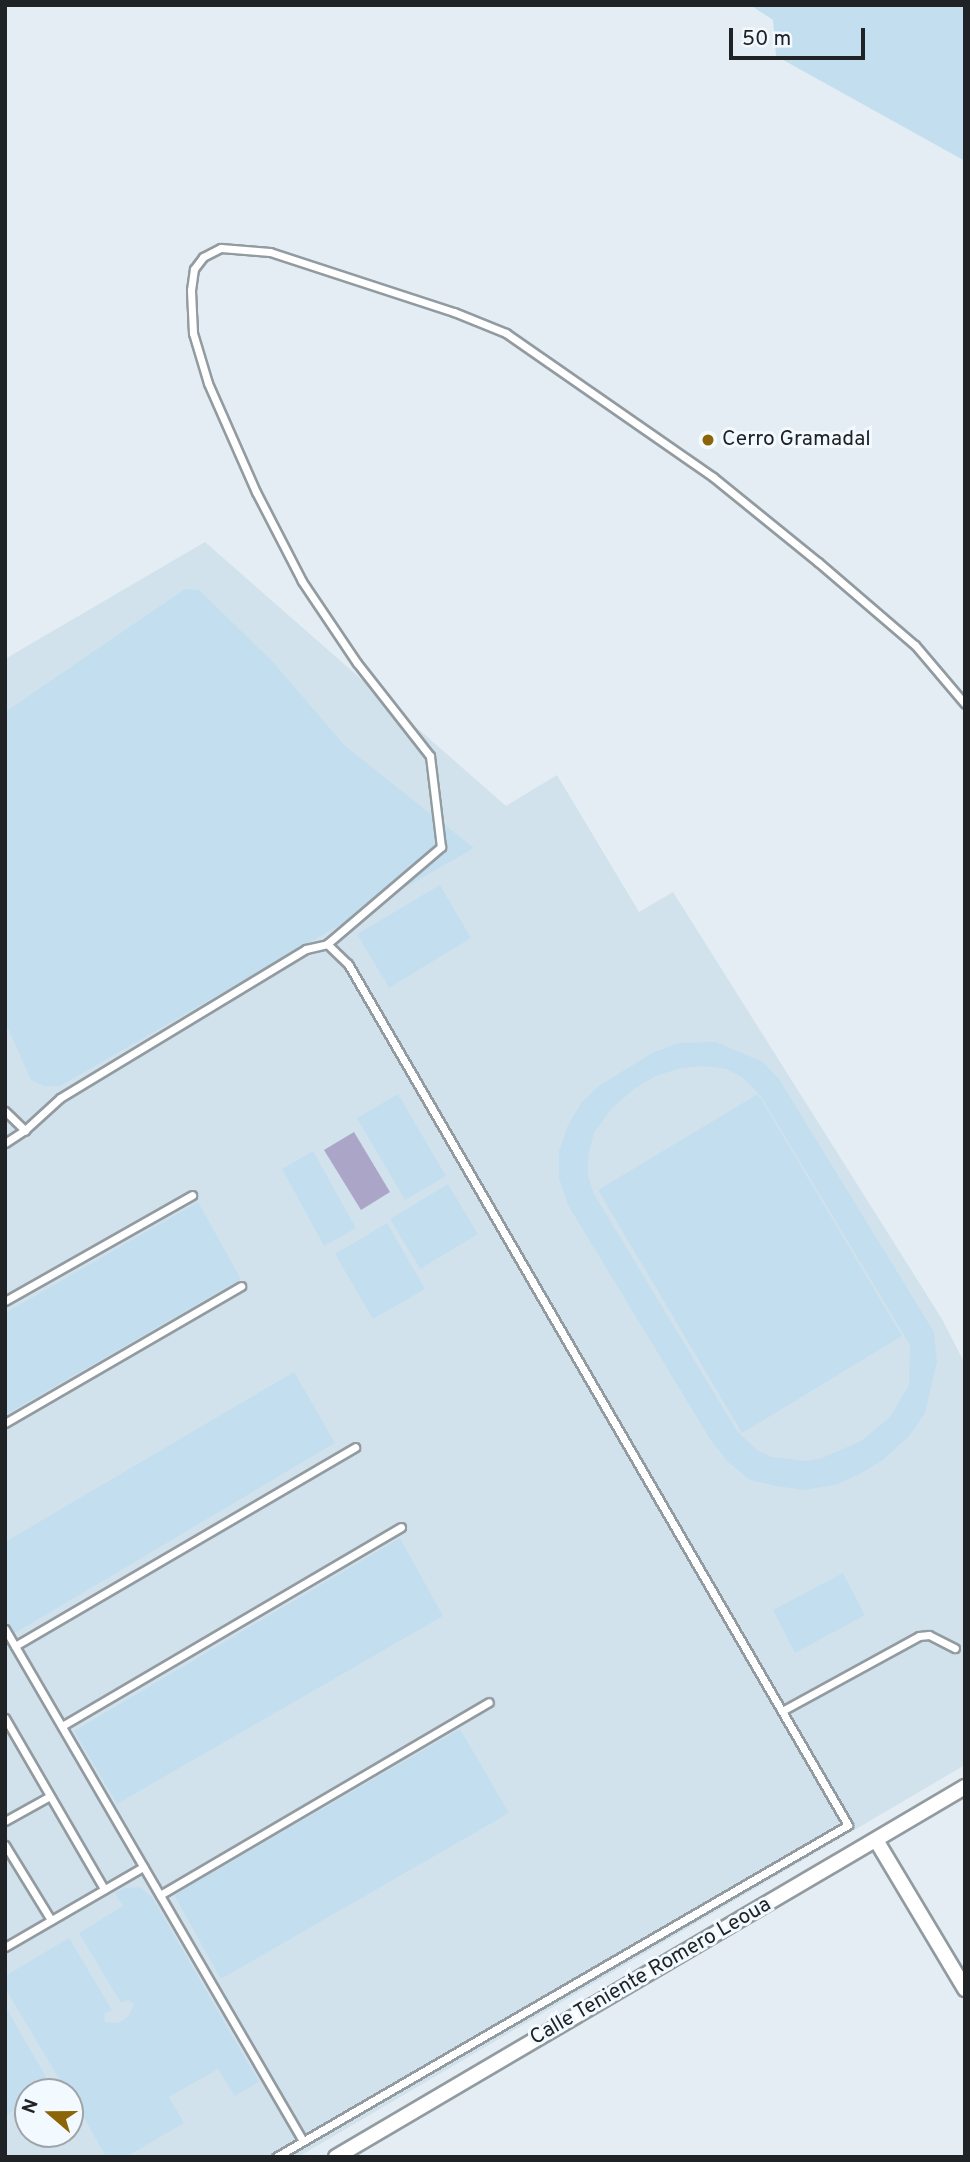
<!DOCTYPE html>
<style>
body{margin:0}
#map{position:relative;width:970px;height:2162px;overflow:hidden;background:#e4edf3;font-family:Overpass,sans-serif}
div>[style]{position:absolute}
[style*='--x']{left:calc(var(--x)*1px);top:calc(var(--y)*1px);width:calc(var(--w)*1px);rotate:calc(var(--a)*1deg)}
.built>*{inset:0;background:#d1e2ec}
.green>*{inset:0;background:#c3dfef}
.water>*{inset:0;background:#aba5c8}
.roads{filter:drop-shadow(2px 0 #929ba0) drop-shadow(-2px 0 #929ba0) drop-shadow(0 2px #929ba0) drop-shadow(0 -2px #929ba0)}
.lane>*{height:7px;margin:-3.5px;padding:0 3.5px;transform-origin:3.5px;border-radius:3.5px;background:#fff}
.street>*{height:14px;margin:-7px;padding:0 7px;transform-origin:7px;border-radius:7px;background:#fff}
.dots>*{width:19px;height:19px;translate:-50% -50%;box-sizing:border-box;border:4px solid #f3faff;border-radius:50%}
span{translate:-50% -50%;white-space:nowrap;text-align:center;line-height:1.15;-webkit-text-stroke:6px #f3faff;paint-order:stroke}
.poi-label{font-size:21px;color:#202325}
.left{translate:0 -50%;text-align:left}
.street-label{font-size:21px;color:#202325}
.frame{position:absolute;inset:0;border:7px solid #202325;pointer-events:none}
.north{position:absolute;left:14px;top:2078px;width:70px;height:70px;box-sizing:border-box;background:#f3faff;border:2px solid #9fa4a8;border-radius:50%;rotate:290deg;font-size:19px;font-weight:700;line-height:28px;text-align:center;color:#202325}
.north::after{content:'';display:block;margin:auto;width:24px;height:32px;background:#8d6509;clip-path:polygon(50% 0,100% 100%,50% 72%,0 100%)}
.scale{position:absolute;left:729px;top:28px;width:136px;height:32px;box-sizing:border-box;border:4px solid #202325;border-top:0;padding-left:9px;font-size:21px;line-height:24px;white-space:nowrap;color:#202325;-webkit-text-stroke:5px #f3faff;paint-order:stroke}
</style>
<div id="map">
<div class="built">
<i style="clip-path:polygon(evenodd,205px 542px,506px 806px,557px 775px,639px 912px,673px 892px,942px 1319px,965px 1364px,965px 1765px,298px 2157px,5px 2157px,5px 659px,205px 542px,28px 2092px,70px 2092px,70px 2134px,28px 2134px,28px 2092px)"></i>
</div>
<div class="green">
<i style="clip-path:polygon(750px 5px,965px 5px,965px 161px,776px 56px,773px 20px)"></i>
<i style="clip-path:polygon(185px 589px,199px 590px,272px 661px,345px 746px,474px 848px,60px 1086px,44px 1086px,31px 1080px,5px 1022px,5px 712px)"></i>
<i style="clip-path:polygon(440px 885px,471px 938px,389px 988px,357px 934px)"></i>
<i style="clip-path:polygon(evenodd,716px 1042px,763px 1062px,779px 1079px,934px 1332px,937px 1362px,925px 1413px,909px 1436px,884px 1459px,860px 1474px,835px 1485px,804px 1490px,776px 1486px,750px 1480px,728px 1462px,710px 1439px,568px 1205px,559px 1178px,559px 1151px,568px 1125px,582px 1102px,600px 1085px,654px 1052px,680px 1043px,716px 1042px,704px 1066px,726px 1069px,742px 1077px,760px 1095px,910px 1345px,909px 1385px,890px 1417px,861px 1441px,822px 1458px,805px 1461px,772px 1457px,758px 1451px,737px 1431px,594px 1194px,588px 1176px,588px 1156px,594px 1133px,611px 1109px,634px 1089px,656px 1076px,681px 1068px,704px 1066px)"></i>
<i style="clip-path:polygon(398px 1094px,446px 1176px,405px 1200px,357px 1118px)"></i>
<i style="clip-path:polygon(758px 1094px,902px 1336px,742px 1433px,598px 1190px)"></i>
<i style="clip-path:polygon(313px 1151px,356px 1228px,324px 1246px,282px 1169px)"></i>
<i style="clip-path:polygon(448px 1184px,478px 1234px,420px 1269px,390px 1219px)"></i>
<i style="clip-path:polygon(198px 1202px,241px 1279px,5px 1415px,5px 1313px)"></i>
<i style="clip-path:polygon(387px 1223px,425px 1289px,373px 1319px,335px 1254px)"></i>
<i style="clip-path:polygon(294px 1372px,335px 1443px,15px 1633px,5px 1617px,5px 1542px)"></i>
<i style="clip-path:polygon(400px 1538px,443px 1616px,117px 1804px,74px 1731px)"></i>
<i style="clip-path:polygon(843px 1573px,865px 1615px,795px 1653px,773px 1610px)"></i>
<i style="clip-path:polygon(460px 1729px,509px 1813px,221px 1979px,174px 1895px)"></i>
<i style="clip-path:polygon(140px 1887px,152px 1897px,259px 2082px,235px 2096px,218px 2069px,169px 2097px,184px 2123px,126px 2157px,106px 2157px,70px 2092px,67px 2092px,5px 1988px,5px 1976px,69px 1938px,112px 2010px,104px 2014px,105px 2022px,118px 2023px,128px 2017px,134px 2004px,128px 2000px,121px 2003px,79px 1933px,123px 1906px,115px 1893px,124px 1888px)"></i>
<i style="clip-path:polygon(5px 2006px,52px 2087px,44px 2092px,28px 2092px,28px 2102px,5px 2116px)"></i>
</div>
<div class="water">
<i style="clip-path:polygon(354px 1132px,390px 1192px,361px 1210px,324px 1150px)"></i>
</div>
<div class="roads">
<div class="lane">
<i style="--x:5;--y:1111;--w:28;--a:44"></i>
<i style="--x:25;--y:1130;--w:47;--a:-42.4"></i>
<i style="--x:60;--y:1098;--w:288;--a:-31.2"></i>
<i style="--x:306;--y:949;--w:22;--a:-13"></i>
<i style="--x:327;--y:944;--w:150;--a:-40.4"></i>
<i style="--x:441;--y:847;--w:92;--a:-96.9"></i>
<i style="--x:430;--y:756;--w:118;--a:-128.1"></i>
<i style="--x:357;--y:663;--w:99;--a:-123.9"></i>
<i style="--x:302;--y:581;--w:100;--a:-117.3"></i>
<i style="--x:256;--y:492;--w:119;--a:-113.8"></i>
<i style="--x:208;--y:383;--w:52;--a:-106.7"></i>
<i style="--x:193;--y:333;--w:43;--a:-92.7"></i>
<i style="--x:191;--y:290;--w:21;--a:-82"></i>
<i style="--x:194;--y:269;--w:15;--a:-53"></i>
<i style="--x:203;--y:257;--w:20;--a:-27"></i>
<i style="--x:221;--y:248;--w:49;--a:4.7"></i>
<i style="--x:270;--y:252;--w:194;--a:18.1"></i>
<i style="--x:454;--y:312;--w:56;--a:22"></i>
<i style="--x:506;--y:333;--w:252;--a:34.8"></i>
<i style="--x:713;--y:477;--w:135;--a:39"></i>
<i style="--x:818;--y:562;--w:128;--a:40.6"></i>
<i style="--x:915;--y:645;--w:77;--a:49.7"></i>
<i style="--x:5;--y:1143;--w:24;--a:-33"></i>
<i style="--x:5;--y:1301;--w:215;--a:-29.5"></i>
<i style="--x:5;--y:1423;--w:273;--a:-30.1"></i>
<i style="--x:5;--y:1629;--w:592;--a:59.8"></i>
<i style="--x:15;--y:1646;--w:394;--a:-30.3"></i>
<i style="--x:782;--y:1711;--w:156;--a:-28.7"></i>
<i style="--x:919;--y:1636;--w:10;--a:-6"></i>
<i style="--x:929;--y:1635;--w:29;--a:27"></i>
<i style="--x:5;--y:1718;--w:198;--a:59.9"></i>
<i style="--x:62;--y:1726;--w:393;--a:-30.4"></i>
<i style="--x:5;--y:1821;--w:51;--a:-29.1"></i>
<i style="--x:5;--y:1845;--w:88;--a:58.5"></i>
<i style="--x:160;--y:1895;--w:381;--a:-30.4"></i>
<i style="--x:5;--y:1947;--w:160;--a:-30.1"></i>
<i style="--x:276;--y:2157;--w:661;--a:-30.13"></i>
<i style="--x:848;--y:1825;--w:996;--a:-120.14"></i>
<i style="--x:348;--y:964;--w:29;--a:-136"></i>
</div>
<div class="street">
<i style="--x:876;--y:1840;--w:174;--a:59.1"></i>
<i style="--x:336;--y:2157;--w:730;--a:-30.47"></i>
</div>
</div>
<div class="dots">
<i style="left:708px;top:440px;background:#8d6509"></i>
</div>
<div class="poi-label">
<span class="left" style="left:722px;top:440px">Cerro Gramadal</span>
</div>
<div class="street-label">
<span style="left:651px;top:1972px;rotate:-30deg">Calle Teniente Romero Leoua</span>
</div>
<div class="frame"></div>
<div class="north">N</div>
<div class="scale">50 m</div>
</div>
